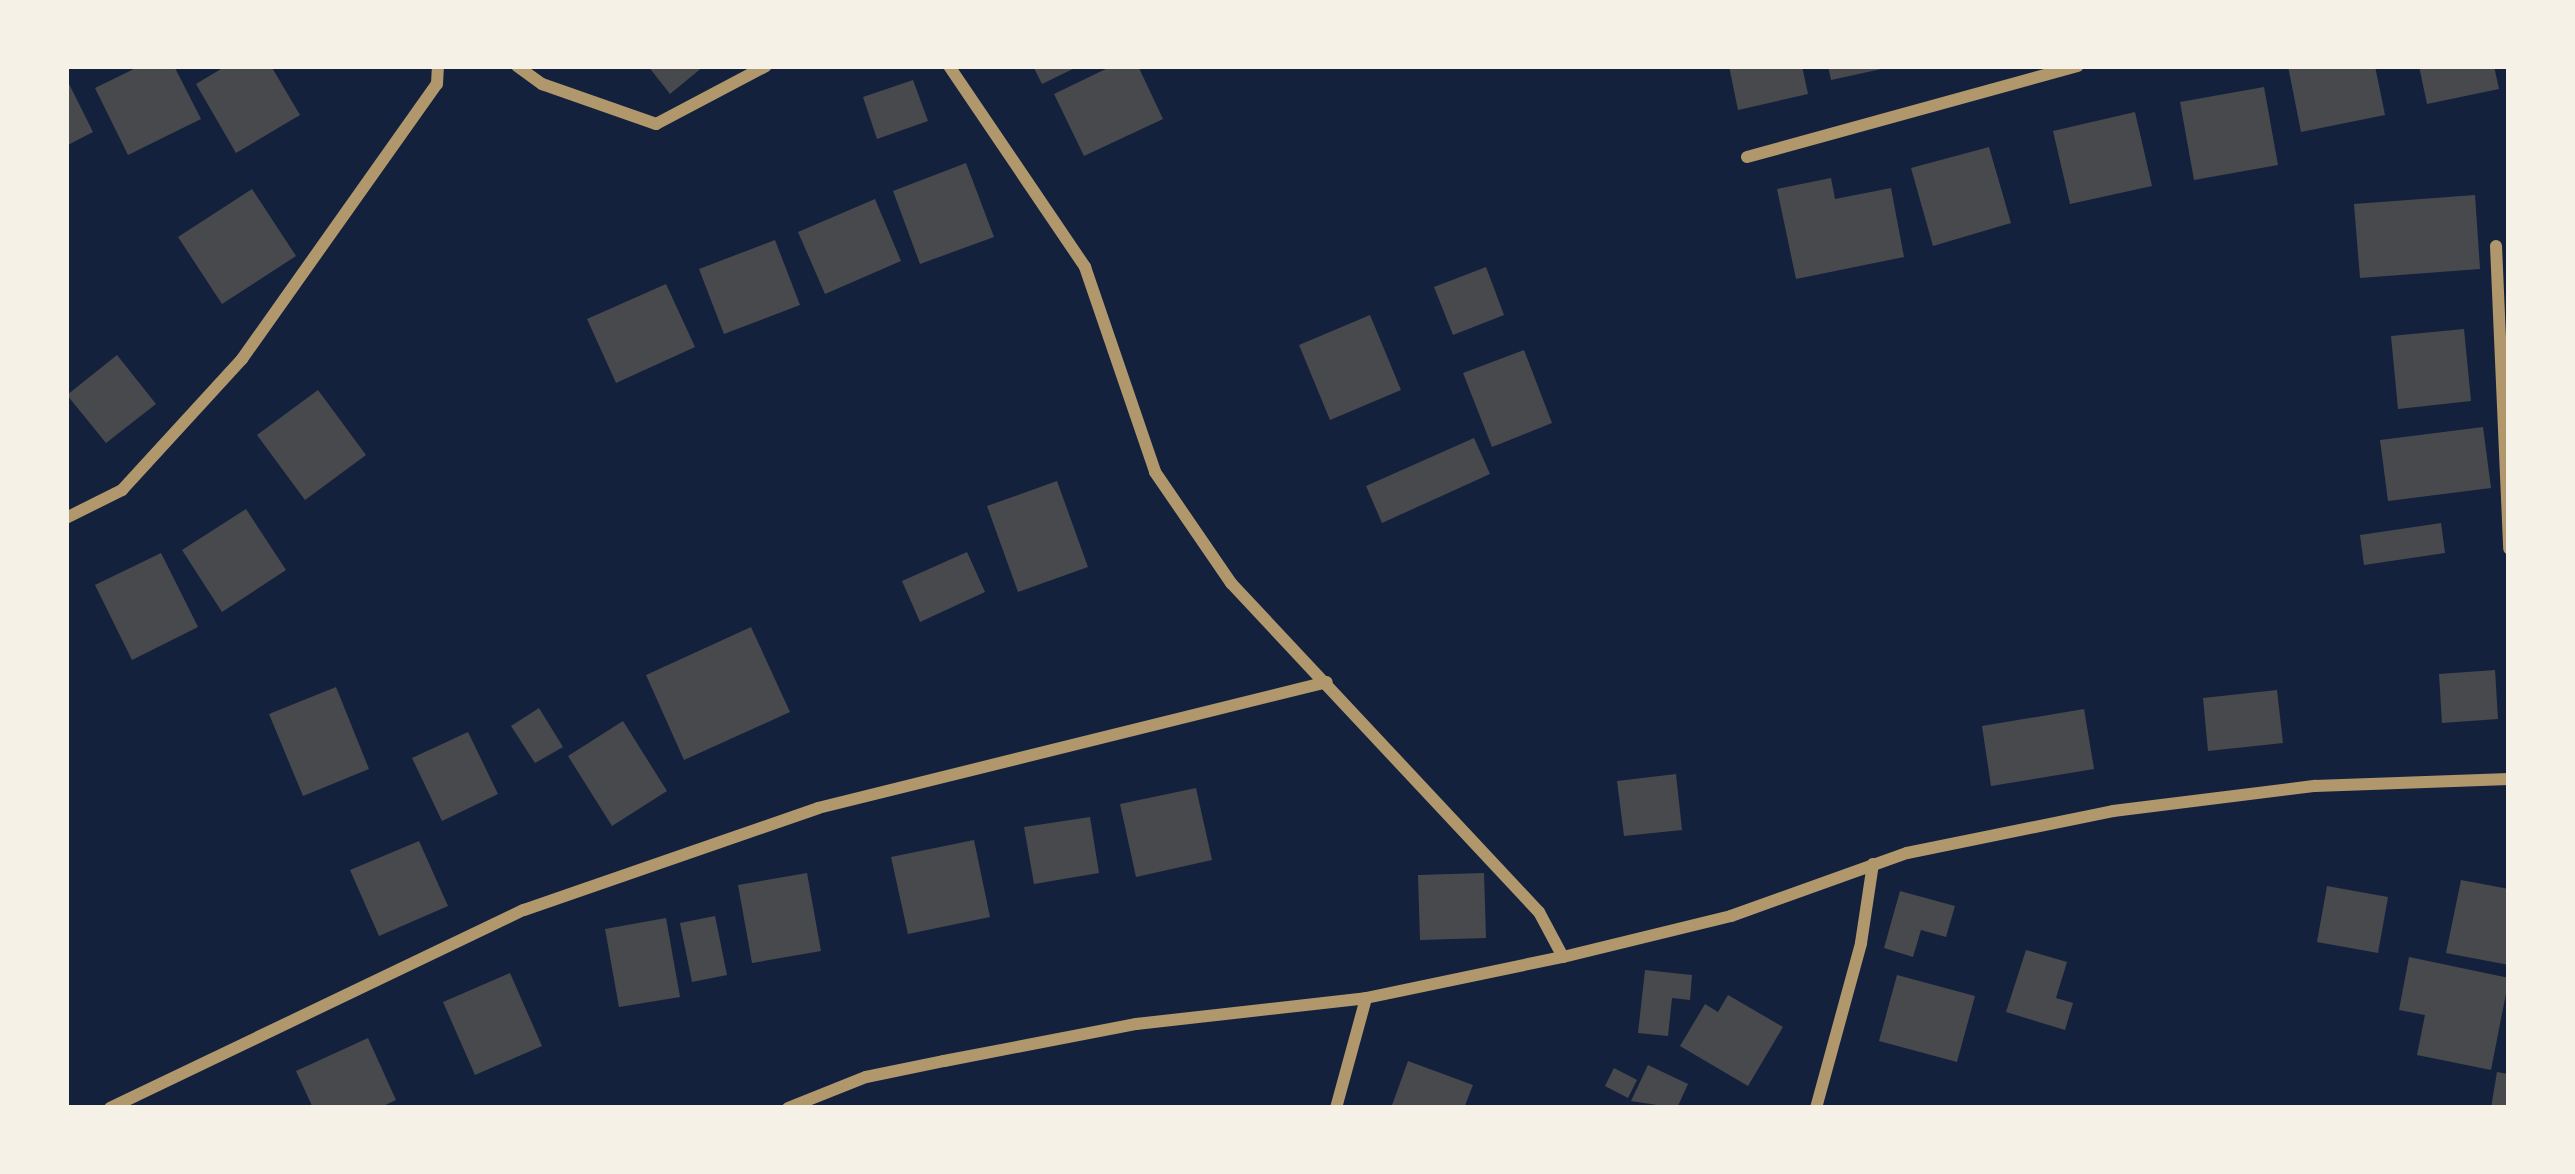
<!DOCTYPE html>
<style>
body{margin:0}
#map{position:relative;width:2575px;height:1174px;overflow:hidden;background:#14213d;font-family:"Exo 2",sans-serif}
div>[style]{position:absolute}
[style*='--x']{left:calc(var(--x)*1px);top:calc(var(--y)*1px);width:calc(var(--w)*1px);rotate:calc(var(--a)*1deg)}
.building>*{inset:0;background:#48494c}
.minor>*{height:12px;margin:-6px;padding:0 6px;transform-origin:6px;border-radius:6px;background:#b1986c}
span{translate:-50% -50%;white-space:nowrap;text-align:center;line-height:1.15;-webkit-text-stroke:9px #f6f1e7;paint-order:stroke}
.frame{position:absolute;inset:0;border:69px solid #f6f1e7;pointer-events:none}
</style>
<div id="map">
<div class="building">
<i style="clip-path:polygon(140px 66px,174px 66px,201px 119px,128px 155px,95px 88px)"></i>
<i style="clip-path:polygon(226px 66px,271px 66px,300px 115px,236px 153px,196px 84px)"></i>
<i style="clip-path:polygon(648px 66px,704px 66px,670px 94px)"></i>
<i style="clip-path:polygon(1033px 66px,1079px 66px,1042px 84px)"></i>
<i style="clip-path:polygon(1112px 66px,1138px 66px,1163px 119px,1084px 156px,1054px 94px)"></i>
<i style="clip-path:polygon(1729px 66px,1802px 66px,1808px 94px,1738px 110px)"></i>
<i style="clip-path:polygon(1828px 66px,1886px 66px,1886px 68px,1831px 80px)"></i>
<i style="clip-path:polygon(2288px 66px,2375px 66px,2385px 115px,2301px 132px)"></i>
<i style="clip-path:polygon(2419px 66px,2494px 66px,2499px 89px,2427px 104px)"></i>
<i style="clip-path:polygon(66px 78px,93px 132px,66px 146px)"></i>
<i style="clip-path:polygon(913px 80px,928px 121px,877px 139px,863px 97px)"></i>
<i style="clip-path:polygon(2264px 87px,2278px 165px,2194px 180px,2180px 102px)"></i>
<i style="clip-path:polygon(2135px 112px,2152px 186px,2070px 204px,2053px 131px)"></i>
<i style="clip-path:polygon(1989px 147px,2011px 223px,1933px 246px,1911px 168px)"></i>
<i style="clip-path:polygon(966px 163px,994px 237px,920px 264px,893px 191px)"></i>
<i style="clip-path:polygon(1831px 178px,1835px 199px,1891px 188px,1904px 257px,1796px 279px,1777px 189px)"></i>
<i style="clip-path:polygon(252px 189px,296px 256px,222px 304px,178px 237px)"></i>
<i style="clip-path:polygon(2475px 195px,2480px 269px,2360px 278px,2354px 204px)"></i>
<i style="clip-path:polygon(875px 199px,901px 261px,825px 294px,798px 232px)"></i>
<i style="clip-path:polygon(775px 240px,800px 305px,724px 334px,699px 269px)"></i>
<i style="clip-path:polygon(1486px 267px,1504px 315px,1453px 335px,1434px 287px)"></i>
<i style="clip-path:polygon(666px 284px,695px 347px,616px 383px,587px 319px)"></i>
<i style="clip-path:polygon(1370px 315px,1401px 390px,1330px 420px,1299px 345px)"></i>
<i style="clip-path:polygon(2464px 329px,2471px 401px,2398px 409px,2391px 336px)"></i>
<i style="clip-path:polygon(1524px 350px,1552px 423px,1492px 447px,1463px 373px)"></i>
<i style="clip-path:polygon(117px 355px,156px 404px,106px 443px,67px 395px)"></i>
<i style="clip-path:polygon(318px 390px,366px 455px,305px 500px,257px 435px)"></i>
<i style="clip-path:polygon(2483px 427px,2491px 488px,2388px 501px,2380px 440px)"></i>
<i style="clip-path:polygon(1474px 438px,1490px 474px,1382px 523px,1366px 486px)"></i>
<i style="clip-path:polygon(1057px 481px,1088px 567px,1018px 592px,987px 506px)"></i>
<i style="clip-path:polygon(246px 509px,286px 570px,222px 612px,182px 550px)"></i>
<i style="clip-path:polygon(2441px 523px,2445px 553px,2364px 565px,2360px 535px)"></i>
<i style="clip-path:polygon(967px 552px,985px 592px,920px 622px,902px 581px)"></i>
<i style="clip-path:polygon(161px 553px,198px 627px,132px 660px,95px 585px)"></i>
<i style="clip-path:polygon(751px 627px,790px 712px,684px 760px,646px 675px)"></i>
<i style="clip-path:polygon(2495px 670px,2498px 719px,2442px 723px,2439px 674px)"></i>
<i style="clip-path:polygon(336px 687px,369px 769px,303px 796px,269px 714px)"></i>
<i style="clip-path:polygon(2277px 690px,2283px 743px,2208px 751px,2203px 698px)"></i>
<i style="clip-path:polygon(539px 708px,563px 747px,535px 763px,511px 726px)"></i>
<i style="clip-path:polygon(2084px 709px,2094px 769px,1991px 786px,1982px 726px)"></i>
<i style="clip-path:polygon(623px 721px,667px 791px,612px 826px,568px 756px)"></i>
<i style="clip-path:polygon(468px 732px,498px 794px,442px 821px,412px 758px)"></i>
<i style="clip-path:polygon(1676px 774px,1682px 830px,1624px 836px,1617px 781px)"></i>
<i style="clip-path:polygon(1196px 788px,1212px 860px,1136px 877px,1120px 804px)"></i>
<i style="clip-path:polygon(1090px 817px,1099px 873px,1034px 884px,1024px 827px)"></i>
<i style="clip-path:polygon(974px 840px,990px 917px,908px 934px,891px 857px)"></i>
<i style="clip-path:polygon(419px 841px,448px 906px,379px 936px,350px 870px)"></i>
<i style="clip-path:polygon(807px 873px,821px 951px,752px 963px,738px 885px)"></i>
<i style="clip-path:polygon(1484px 873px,1486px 938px,1420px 940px,1418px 875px)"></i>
<i style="clip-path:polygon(2461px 880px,2509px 889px,2509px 965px,2446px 953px)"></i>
<i style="clip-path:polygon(2327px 886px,2388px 897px,2378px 953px,2317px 942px)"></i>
<i style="clip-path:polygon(1900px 891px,1955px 906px,1946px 937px,1921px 930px,1913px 957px,1884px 948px)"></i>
<i style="clip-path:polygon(715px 916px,727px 975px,692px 982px,680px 923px)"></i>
<i style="clip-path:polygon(666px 918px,680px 997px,619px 1007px,605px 929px)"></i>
<i style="clip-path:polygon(2026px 950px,2067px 962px,2056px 998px,2073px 1003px,2065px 1030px,2006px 1012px)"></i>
<i style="clip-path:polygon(2409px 957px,2509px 978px,2491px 1070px,2417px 1055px,2425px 1015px,2399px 1010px)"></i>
<i style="clip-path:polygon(1645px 970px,1692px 975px,1690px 1000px,1672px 998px,1668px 1036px,1638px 1033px)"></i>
<i style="clip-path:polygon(510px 973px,542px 1046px,475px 1075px,443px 1002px)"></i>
<i style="clip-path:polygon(1897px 975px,1975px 996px,1957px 1062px,1879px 1041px)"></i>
<i style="clip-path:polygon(1728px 995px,1783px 1027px,1748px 1086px,1680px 1046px,1705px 1004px,1718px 1012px)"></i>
<i style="clip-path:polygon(368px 1038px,396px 1100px,379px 1108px,313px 1108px,296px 1071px)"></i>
<i style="clip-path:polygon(1408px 1061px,1473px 1085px,1464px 1108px,1391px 1108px)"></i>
<i style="clip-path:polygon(1648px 1065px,1688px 1084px,1677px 1108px,1631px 1101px)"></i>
<i style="clip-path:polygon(1614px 1068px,1637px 1080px,1628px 1098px,1605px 1086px)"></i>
<i style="clip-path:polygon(2497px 1072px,2509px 1074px,2509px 1108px,2491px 1108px)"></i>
</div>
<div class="minor">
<i style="--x:517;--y:66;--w:31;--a:36"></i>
<i style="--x:542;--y:84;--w:121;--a:19.3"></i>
<i style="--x:656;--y:124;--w:124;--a:-27.8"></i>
<i style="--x:949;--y:66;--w:243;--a:55.9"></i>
<i style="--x:1085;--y:267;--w:217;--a:71.1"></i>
<i style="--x:1155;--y:472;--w:135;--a:55.6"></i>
<i style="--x:1231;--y:583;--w:451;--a:46.9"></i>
<i style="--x:1539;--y:912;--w:51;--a:61.9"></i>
<i style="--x:1563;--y:957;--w:173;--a:-13.7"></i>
<i style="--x:1731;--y:916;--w:187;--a:-19.7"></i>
<i style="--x:1907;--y:853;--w:210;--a:-11.5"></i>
<i style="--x:2113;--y:811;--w:204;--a:-7.1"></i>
<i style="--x:2315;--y:786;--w:194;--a:-2.1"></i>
<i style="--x:1747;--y:157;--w:343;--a:-15.4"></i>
<i style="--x:2496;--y:246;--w:303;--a:87.5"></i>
<i style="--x:66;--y:518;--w:63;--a:-26.6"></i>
<i style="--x:122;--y:490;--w:178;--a:-47.5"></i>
<i style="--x:242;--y:359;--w:337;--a:-54.7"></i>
<i style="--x:437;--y:84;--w:18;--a:-87"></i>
<i style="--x:110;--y:1108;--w:459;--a:-25.6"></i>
<i style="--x:524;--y:910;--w:311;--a:-19.1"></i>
<i style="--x:818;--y:808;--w:524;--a:-13.9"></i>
<i style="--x:788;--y:1108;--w:84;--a:-21.7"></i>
<i style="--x:866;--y:1077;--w:80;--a:-11.6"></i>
<i style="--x:944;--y:1061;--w:196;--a:-10.9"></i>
<i style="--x:1136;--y:1024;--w:231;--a:-6.4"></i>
<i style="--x:1366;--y:998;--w:201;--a:-11.8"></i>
<i style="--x:1336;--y:1108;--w:114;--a:-74.7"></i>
<i style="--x:1816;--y:1108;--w:171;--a:-74.7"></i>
<i style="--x:1861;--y:943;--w:80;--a:-81.4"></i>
</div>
<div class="frame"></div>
</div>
